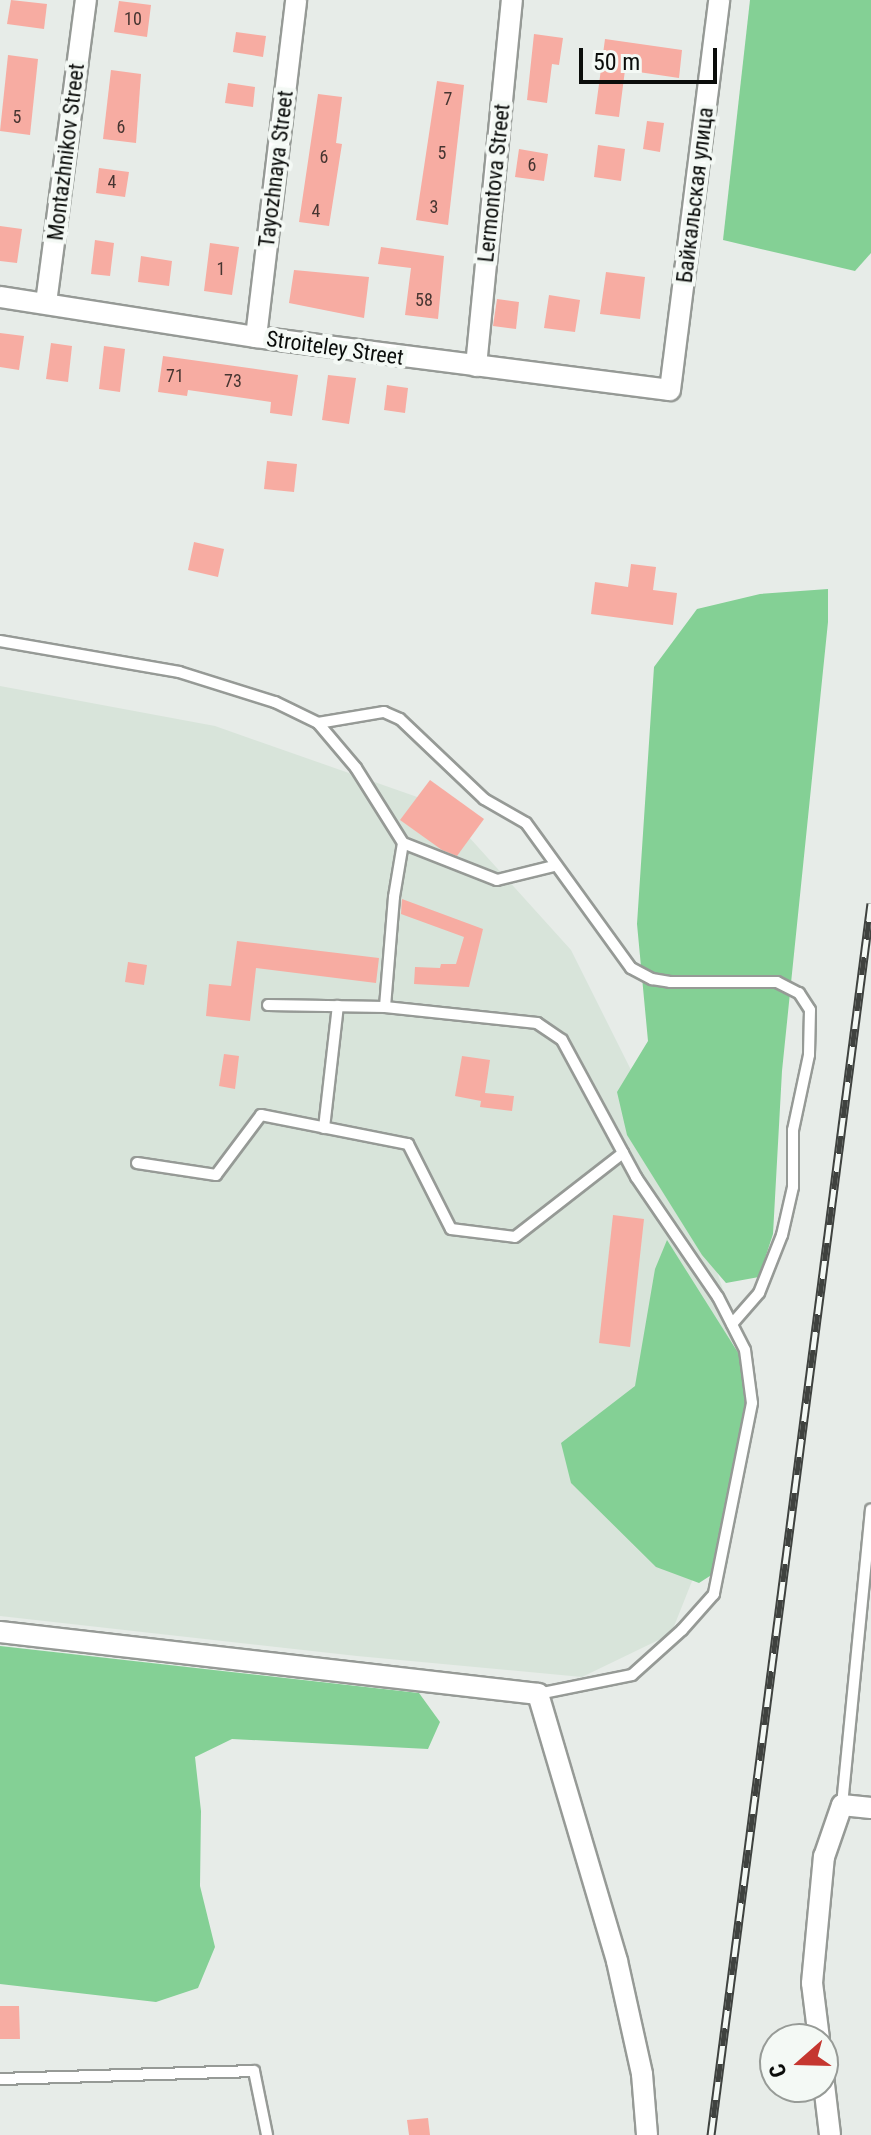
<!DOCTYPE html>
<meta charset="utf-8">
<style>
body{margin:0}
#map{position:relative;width:871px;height:2135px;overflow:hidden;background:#e7ece8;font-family:"Roboto Condensed",sans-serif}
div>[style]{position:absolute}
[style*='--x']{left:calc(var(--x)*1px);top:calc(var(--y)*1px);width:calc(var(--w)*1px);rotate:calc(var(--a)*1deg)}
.built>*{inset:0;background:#d8e4da}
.forest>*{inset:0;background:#84d095}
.building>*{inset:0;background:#f7aca2}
.roads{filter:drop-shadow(2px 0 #969a96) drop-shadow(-2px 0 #969a96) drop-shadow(0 2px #969a96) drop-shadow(0 -2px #969a96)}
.lane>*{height:10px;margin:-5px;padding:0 5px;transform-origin:5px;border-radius:5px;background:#fff}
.street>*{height:20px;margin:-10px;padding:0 10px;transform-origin:10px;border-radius:10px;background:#fff}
.rail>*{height:9px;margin-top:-4.5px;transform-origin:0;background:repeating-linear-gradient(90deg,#f4f9f5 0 18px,#3f423f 0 36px);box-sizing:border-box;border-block:2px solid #3f423f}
span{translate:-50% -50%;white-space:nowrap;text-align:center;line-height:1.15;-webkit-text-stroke:8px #f4f9f5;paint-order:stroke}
.number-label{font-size:18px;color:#463531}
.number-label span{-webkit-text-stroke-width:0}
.street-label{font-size:22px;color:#0b0d0b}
.north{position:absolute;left:759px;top:2023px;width:80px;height:80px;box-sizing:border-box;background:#f4f9f5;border:2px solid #979b97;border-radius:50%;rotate:250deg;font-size:22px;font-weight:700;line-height:32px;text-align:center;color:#0b0d0b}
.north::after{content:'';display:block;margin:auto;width:28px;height:36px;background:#c53730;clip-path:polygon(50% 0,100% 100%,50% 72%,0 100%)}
.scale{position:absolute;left:579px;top:48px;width:138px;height:36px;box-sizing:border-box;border:4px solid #0b0d0b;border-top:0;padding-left:10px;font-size:24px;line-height:28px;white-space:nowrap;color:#0b0d0b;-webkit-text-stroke:6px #f4f9f5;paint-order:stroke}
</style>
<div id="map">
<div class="built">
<i style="clip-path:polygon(0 686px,215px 726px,440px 805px,571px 950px,688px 1184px,734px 1323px,719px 1513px,671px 1634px,582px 1677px,357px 1656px,0 1616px)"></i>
</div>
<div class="forest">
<i style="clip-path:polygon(750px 0,871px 0,871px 253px,855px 271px,723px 240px)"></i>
<i style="clip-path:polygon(828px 589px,828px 622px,782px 1071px,773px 1234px,759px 1277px,726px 1283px,702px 1255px,627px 1135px,617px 1092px,648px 1041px,637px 924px,654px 667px,697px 609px,760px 594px)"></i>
<i style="clip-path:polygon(667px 1240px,749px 1370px,727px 1565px,699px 1583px,656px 1567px,571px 1483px,561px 1443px,635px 1386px,655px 1269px)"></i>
<i style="clip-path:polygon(0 1646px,419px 1693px,440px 1722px,428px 1749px,232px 1739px,195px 1757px,201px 1811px,200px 1886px,215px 1947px,198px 1988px,156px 2002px,0 1984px)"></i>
</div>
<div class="building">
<i style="clip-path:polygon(11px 0,47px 4px,44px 29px,7px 24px)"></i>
<i style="clip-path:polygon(119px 1px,151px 5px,147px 37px,114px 32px)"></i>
<i style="clip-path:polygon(236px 32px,266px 36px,263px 57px,233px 52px)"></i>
<i style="clip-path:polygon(534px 34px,563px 38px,559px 65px,552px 64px,547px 103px,527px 100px)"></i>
<i style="clip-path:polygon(605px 39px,682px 50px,679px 78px,625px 70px,619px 117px,595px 114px)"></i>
<i style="clip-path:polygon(8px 55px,38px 59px,30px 135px,0 131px)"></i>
<i style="clip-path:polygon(111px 70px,141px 74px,136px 143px,103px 139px)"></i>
<i style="clip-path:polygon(437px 81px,464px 85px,448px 225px,416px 220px)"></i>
<i style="clip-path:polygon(228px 83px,255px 87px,253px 107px,225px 103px)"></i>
<i style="clip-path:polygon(318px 94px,342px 97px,336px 143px,342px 144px,329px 226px,299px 222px)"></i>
<i style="clip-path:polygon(647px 121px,664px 123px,660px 152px,643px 149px)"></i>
<i style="clip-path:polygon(598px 145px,625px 149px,621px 181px,594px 177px)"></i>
<i style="clip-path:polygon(519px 149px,548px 154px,544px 181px,515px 177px)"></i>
<i style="clip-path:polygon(99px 168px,129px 172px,125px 197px,96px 193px)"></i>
<i style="clip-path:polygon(0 226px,22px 229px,17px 263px,0 261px)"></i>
<i style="clip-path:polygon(95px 240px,114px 243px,110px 276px,91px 274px)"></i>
<i style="clip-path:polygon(210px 243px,239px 247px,232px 295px,204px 291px)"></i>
<i style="clip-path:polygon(381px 247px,444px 256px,438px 319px,405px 315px,411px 268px,378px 264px)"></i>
<i style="clip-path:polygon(141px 256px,172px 261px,169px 286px,138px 282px)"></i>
<i style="clip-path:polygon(294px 270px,369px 277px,364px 318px,289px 303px)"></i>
<i style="clip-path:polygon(606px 272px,645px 277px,640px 319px,600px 314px)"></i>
<i style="clip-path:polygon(549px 295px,580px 300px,575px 332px,544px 328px)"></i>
<i style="clip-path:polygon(497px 299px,519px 302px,516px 329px,493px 326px)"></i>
<i style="clip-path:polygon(0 333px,24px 336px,19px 370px,0 367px)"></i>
<i style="clip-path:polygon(51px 343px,72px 346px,68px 382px,46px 379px)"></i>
<i style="clip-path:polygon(104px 346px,125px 349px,120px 392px,99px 389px)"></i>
<i style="clip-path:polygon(163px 356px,298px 375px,292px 416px,270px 413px,271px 402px,188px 390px,187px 396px,158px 392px)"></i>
<i style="clip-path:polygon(328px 375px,356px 378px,349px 424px,322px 420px)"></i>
<i style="clip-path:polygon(387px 385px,408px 388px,405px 413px,384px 410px)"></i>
<i style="clip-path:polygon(267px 461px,297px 464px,294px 492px,264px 489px)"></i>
<i style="clip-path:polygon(194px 542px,224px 549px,218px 577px,188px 570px)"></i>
<i style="clip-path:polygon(631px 564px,656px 567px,653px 590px,677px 593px,673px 625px,591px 614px,595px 582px,628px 587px)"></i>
<i style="clip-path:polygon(430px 780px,484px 819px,457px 856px,442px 850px,400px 820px)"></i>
<i style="clip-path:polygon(402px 899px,483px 929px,469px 987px,414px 984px,415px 967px,440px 968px,441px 964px,456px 964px,464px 937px,401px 914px)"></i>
<i style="clip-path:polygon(237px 941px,379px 958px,376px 983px,256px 968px,250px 1021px,206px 1016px,209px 984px,231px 986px)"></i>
<i style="clip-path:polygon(128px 962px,147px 965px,144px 985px,125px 982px)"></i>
<i style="clip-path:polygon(224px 1054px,239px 1056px,235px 1089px,219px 1086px)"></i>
<i style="clip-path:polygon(462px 1056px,490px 1060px,485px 1093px,514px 1096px,512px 1111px,480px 1107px,481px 1101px,455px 1096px)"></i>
<i style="clip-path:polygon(613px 1215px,644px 1219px,630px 1347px,599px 1343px)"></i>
<i style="clip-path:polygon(0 2006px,19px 2006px,20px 2039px,0 2039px)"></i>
<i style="clip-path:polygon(428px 2118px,430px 2135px,409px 2135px,407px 2120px)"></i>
</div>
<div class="roads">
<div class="lane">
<i style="--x:0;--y:641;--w:182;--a:9.8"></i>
<i style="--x:179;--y:672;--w:101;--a:17.4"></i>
<i style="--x:275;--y:702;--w:48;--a:26"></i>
<i style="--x:318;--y:723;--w:59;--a:49.8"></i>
<i style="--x:356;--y:768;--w:89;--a:57.9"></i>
<i style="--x:403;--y:843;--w:55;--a:99.5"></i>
<i style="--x:394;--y:897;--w:110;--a:94.7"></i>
<i style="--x:318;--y:723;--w:67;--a:-9.5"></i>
<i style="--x:384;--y:712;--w:17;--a:24"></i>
<i style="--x:400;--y:719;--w:116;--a:43.6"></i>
<i style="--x:484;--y:799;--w:48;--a:29.7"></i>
<i style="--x:526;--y:823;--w:179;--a:54.1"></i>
<i style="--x:631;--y:968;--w:24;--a:28"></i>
<i style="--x:652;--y:979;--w:18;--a:9"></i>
<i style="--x:670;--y:982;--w:107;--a:0"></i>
<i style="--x:777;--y:982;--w:25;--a:27"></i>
<i style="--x:799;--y:993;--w:20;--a:57"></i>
<i style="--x:810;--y:1010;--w:45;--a:91.3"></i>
<i style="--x:809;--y:1055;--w:77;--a:102"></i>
<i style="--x:793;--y:1130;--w:57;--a:90"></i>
<i style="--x:793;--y:1187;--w:49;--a:102.9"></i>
<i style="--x:782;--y:1235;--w:62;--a:111.6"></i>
<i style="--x:759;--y:1293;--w:41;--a:131.1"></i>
<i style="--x:403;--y:843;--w:101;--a:21.5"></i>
<i style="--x:497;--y:880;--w:59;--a:-13.8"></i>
<i style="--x:268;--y:1005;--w:117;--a:1"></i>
<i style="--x:385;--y:1007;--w:153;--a:6"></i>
<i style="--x:537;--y:1023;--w:30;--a:34"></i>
<i style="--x:562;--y:1040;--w:156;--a:61.6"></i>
<i style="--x:636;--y:1177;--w:145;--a:55.7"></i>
<i style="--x:718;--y:1297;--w:59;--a:63"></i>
<i style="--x:745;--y:1350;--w:53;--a:82.5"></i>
<i style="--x:752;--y:1403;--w:195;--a:101.3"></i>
<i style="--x:714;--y:1594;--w:48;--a:131.6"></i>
<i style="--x:682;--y:1630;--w:67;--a:138"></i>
<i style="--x:632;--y:1675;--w:96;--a:168.6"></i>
<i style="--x:324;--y:1128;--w:123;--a:-83.5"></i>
<i style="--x:137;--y:1163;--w:80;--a:8.6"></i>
<i style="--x:216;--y:1175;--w:75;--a:-53.1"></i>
<i style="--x:261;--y:1115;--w:150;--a:11.2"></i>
<i style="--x:408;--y:1144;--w:95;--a:63.2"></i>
<i style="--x:451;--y:1229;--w:64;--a:7.1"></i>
<i style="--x:515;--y:1237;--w:137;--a:-37.9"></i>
<i style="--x:842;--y:1805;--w:297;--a:-84.4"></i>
<i style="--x:0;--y:2079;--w:254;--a:-1.8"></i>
<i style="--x:254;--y:2071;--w:65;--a:78.5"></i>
</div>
<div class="street">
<i style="--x:0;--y:297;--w:259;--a:8.9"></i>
<i style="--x:256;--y:337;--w:417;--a:7.3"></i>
<i style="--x:670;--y:390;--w:393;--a:-82.8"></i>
<i style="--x:46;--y:303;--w:306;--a:-82.5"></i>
<i style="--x:256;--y:337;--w:339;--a:-83.2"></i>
<i style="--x:476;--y:366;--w:368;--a:-84.4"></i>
<i style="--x:0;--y:1632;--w:542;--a:6.57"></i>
<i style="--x:538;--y:1694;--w:278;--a:73.5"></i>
<i style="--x:617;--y:1961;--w:116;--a:77.5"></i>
<i style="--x:642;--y:2074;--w:61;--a:85.3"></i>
<i style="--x:819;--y:2039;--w:56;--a:-97.1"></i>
<i style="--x:812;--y:1983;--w:127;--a:-84.6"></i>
<i style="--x:824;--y:1857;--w:55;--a:-70.9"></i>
<i style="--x:842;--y:1805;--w:29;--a:6"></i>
<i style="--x:823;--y:2076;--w:59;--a:83.2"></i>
</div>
</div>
<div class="rail">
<i style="--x:711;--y:2135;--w:1242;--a:-82.6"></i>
</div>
<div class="number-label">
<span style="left:133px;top:19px">10</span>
<span style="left:448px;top:99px">7</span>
<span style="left:17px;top:117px">5</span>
<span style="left:121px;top:127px">6</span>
<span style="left:442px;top:153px">5</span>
<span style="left:324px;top:157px">6</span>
<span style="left:532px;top:165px">6</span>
<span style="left:112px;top:182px">4</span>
<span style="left:434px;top:207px">3</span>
<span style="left:316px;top:211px">4</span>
<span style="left:221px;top:269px">1</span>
<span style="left:424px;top:300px">58</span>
<span style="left:175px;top:376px">71</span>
<span style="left:233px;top:381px">73</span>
</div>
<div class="street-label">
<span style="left:66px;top:152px;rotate:-83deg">Montazhnikov Street</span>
<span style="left:276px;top:169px;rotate:-83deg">Tayozhnaya Street</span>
<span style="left:494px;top:183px;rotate:-84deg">Lermontova Street</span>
<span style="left:695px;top:195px;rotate:-83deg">Байкальская улица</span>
<span style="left:335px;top:348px;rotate:8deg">Stroiteley Street</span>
</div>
<div class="north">С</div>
<div class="scale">50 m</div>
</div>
